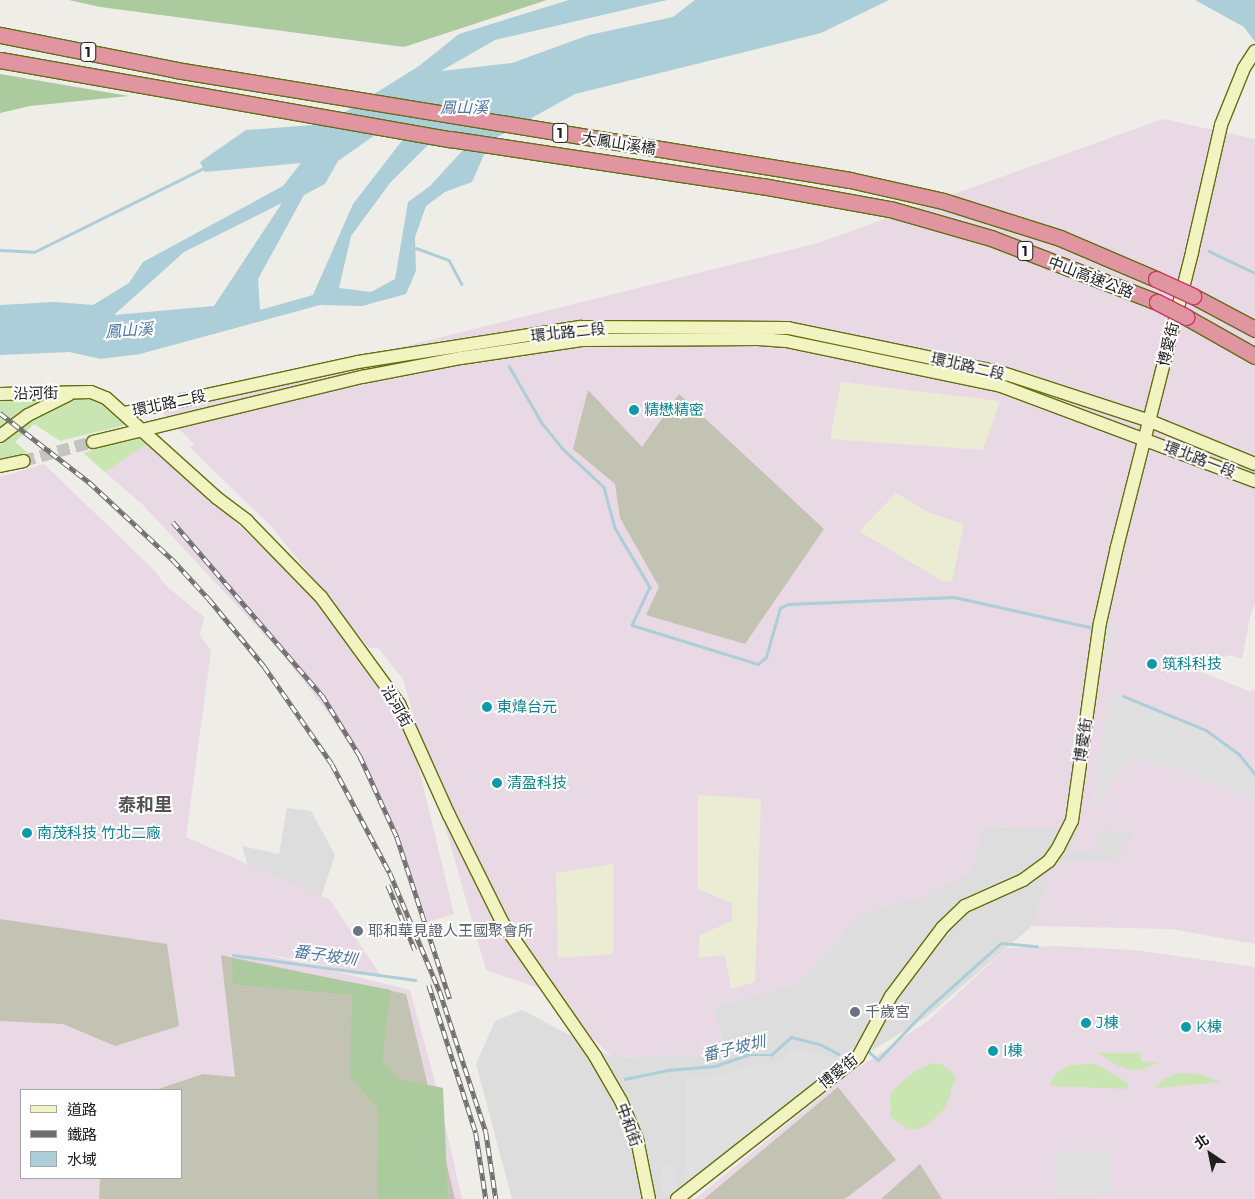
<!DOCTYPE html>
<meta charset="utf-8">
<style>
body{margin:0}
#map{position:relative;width:1255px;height:1199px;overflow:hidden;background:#efede7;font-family:Montserrat,"Noto Sans TC",sans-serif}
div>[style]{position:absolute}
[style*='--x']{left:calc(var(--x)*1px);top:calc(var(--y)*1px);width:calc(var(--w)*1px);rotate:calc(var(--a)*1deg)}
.residential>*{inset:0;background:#dedddd}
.industrial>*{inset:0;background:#e8d9e5}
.construction>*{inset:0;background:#c3c3b3}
.farmland>*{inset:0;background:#eaecd4}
.grass>*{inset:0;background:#c9e5b1}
.forest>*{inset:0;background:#abcb9f}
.parking>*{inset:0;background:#e0e0e0}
.water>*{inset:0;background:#abced9}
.stream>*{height:2.5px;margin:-1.25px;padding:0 1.25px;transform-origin:1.25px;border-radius:1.25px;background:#abced9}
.secondary-tunnel>*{height:12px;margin-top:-6px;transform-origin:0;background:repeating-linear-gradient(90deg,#c6c4bf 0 12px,transparent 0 18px)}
.roads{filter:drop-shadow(1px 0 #626f0e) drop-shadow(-1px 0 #626f0e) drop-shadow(0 1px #626f0e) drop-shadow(0 -1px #626f0e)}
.secondary>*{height:12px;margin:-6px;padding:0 6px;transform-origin:6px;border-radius:6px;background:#f1f4c0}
.highway>*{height:15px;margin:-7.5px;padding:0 7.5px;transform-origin:7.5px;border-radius:7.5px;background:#e095a1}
.rail>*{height:4.5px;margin-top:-2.25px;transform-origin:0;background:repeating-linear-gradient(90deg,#fff 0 8px,#6e6e6e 0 16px);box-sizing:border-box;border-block:1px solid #6e6e6e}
.bridges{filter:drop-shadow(1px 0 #cc3565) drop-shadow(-1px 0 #cc3565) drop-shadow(0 1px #cc3565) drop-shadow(0 -1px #cc3565)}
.highway-bridge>*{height:15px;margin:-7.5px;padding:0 7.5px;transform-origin:7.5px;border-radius:7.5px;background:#e095a1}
.dots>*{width:14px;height:14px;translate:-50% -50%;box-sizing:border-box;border:2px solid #fff;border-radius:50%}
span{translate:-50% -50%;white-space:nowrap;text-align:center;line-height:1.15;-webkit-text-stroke:4px #fff;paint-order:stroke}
.shield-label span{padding:1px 4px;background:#fff;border:1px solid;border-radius:4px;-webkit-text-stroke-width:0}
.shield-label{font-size:14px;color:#202020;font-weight:700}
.street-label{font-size:15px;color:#202020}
.culture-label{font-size:15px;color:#0d838f}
.left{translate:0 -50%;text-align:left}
.worship-label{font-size:15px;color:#5b616d}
.water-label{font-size:16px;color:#5077a0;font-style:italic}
.quarter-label{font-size:18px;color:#535353;font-weight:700}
.legend{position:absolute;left:20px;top:1089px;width:162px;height:90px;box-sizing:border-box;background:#fff;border:1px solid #a6a6a6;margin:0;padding:6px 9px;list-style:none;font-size:15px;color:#202020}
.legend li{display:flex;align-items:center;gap:10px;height:25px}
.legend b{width:25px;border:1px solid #a6a6a6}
.north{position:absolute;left:1185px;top:1129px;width:50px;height:50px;-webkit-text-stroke:4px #fff;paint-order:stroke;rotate:326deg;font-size:14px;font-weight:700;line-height:20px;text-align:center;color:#202020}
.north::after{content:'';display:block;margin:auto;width:18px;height:22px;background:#202020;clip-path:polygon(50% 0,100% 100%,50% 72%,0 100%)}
</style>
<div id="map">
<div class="residential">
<i style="clip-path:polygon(287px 808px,311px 811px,335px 855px,318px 906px,250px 874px,242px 846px,279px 854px)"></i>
<i style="clip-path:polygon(983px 826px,1136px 831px,1118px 859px,1055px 863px,1032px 926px,928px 1016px,841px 1070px,681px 1199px,512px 1199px,476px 1064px,495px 1021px,522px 1010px,612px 1057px,728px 1054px,712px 1007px,796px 984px,861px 916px,937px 885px,972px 866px)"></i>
</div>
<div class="industrial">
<i style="clip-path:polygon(1163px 119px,1255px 139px,1255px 603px,1250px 617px,1242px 659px,1229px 655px,1198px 671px,1249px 691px,1255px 689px,1255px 944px,1171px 929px,1032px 926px,1055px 863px,1118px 859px,1135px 831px,1099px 830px,1094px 854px,1070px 850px,1079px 829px,984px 826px,972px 871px,923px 898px,889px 905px,861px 916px,796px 984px,712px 1007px,729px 1054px,612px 1057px,539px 988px,486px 970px,403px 679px,378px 648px,369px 648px,270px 525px,189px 447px,195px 445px,158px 408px,818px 243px)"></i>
<i style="clip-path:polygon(151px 441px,325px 608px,398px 711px,414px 748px,454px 914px,428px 922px,392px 824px,347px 737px,282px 654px,142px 504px,105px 472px)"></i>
<i style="clip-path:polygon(evenodd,44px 464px,156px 572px,165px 585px,204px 617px,200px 635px,211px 651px,186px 837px,330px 900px,382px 977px,253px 951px,410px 990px,437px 1089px,462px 1199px,0 1199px,0 477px,44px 464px,21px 1090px,181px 1090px,181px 1178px,21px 1178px,21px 1090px)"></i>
<i style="clip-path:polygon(1055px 946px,1135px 950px,1255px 967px,1255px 1199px,695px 1199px,845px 1077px,929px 1020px,1007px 948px)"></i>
</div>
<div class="construction">
<i style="clip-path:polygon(588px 390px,642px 447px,679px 394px,824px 529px,745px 644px,646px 615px,659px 587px,620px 518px,615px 484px,573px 449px)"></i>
<i style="clip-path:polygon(0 919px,167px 944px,179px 1026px,115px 1046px,63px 1024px,0 1021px)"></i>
<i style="clip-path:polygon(221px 955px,406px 994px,455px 1199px,99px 1199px,100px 1178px,181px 1178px,181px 1090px,155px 1090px,203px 1074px,235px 1077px)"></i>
<i style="clip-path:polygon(838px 1087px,896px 1160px,845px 1199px,704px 1199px)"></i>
<i style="clip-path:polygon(920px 1164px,942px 1199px,881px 1199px)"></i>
</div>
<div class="farmland">
<i style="clip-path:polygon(841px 382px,1000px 401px,983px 450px,830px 439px)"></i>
<i style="clip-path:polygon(896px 493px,930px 513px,964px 524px,952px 582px,942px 581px,859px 531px)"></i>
<i style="clip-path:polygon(698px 795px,761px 799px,755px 982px,731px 989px,725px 955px,698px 958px,700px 935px,732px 921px,732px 903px,698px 889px)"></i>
<i style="clip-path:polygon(613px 864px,613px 954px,558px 958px,556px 873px)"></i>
</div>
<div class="grass">
<i style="clip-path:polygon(54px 397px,25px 412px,0 427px,0 398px)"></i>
<i style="clip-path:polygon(91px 397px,105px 402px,129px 424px,60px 441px,34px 424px,15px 442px,28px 453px,0 459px,0 443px,32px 419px,71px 398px)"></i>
<i style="clip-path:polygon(141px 435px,151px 441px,105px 472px,83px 453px)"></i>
<i style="clip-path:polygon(1097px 1053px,1140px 1053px,1141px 1062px,1159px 1062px,1140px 1070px,1131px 1070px,1119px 1066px)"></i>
<i style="clip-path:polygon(932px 1063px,941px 1064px,953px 1073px,956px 1078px,951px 1089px,950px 1096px,944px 1109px,931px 1122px,919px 1129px,908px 1129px,891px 1117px,890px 1097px,893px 1090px,914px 1072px)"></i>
<i style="clip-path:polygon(1096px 1064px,1128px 1083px,1128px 1089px,1052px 1086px,1050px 1082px,1058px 1072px,1070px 1065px)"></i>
<i style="clip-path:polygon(1178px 1073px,1199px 1074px,1221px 1082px,1155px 1088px,1163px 1080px)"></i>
</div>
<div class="forest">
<i style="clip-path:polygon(69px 0,547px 0,404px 47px,100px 7px)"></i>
<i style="clip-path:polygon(0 74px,129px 96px,30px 106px,0 113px)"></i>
<i style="clip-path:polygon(232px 959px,391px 990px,382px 1062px,400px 1079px,443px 1088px,448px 1199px,377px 1199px,378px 1109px,350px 1076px,352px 995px,233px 984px)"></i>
</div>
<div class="parking">
<i style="clip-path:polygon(1109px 623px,1117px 625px,1106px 657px,1099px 655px)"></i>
<i style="clip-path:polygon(1110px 693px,1210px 733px,1238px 757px,1255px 781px,1255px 797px,1235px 793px,1176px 769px,1128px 759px,1090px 816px)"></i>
<i style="clip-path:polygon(793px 1049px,823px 1054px,840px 1065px,685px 1187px,686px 1077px,723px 1075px,750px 1065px,774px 1065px)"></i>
<i style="clip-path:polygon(1111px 1150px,1112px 1193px,1055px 1195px,1054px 1152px)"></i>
<i style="clip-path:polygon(674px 1164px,677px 1190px,674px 1195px,668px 1196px,662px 1193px,660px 1166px)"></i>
</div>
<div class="water">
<i style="clip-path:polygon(evenodd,569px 0,667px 0,495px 40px,441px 71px,512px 63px,589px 35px,673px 17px,695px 0,889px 0,821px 33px,575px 94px,490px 141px,472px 182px,445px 192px,426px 206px,415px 237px,416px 271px,406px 294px,362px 306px,320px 305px,140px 354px,101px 359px,69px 352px,0 355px,0 305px,55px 302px,93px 305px,129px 283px,143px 262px,283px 186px,301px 163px,205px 172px,200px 162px,246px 130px,326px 124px,419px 66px,459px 34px,569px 0,375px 135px,404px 138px,353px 204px,313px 295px,260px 310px,258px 279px,304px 195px,325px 184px,338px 161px,375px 135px,569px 0,428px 145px,464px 149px,430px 186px,408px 202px,395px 279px,371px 292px,339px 288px,351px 236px,390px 183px,428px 145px,569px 0,282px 203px,214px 306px,114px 315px,184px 252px,282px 203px)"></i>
<i style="clip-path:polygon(1195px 0,1255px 0,1255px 42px,1244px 27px)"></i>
</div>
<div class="stream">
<i style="--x:416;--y:248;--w:35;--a:20"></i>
<i style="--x:449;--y:260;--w:27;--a:62"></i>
<i style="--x:0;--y:250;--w:34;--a:3"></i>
<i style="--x:34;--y:252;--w:192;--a:-26.3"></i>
<i style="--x:1209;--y:251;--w:51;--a:25.6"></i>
<i style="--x:509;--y:366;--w:66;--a:59.9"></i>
<i style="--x:542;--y:423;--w:32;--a:51"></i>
<i style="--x:562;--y:448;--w:57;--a:42.9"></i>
<i style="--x:604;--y:487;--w:42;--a:75"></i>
<i style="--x:615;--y:528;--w:69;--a:59.3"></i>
<i style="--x:650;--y:587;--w:42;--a:115.3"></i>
<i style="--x:632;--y:625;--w:132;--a:17.2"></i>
<i style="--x:758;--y:664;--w:11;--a:-41"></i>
<i style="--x:766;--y:657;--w:51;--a:-74.1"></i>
<i style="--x:780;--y:608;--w:9;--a:-27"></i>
<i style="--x:788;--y:604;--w:166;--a:-2.4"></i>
<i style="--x:954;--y:597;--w:143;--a:12.5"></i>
<i style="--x:1123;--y:696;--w:90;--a:22.3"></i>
<i style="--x:1206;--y:730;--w:41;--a:36"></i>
<i style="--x:1239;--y:754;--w:26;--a:51"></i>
<i style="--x:233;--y:955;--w:184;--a:7.8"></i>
<i style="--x:867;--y:1050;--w:15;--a:42"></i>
<i style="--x:878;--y:1060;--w:66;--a:-46.2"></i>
<i style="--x:924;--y:1012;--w:103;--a:-41.9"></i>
<i style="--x:1001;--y:943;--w:36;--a:5"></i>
<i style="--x:625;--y:1079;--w:44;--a:-11.8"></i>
<i style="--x:668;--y:1070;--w:47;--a:-4.9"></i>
<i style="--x:715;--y:1066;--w:34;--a:-19"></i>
<i style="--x:747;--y:1055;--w:24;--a:0"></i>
<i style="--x:771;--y:1055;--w:27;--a:-42"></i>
<i style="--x:791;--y:1037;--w:30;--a:14"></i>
<i style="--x:820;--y:1044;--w:21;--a:28"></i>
</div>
<div class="secondary-tunnel">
<i style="--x:23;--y:461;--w:73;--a:-15.2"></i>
</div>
<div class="roads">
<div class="secondary">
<i style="--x:0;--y:394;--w:91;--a:-1.3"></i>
<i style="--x:91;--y:392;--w:16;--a:22"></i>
<i style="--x:106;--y:398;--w:149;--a:42"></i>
<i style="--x:217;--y:498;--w:38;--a:37"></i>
<i style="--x:247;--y:521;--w:106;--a:45.8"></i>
<i style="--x:321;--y:597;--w:132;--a:53.9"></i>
<i style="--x:399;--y:704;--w:122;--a:65.8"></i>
<i style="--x:449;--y:815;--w:119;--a:63.6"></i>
<i style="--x:502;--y:922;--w:163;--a:55.2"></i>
<i style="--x:595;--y:1056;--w:52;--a:60"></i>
<i style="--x:621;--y:1101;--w:41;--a:67.2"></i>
<i style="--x:637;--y:1139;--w:61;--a:78.7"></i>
<i style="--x:124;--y:413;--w:239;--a:-12.3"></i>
<i style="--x:358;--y:362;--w:225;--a:-9"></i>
<i style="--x:580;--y:327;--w:208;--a:0.3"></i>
<i style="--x:788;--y:328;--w:220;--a:11.8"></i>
<i style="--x:1003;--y:373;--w:155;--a:18.1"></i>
<i style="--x:1150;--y:421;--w:113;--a:22.3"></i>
<i style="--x:0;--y:436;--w:35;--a:-37"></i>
<i style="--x:28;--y:415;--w:45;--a:-26.6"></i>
<i style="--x:93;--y:442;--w:277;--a:-13.6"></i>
<i style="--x:362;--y:377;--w:101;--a:-10.9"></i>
<i style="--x:461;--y:358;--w:122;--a:-8.5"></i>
<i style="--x:582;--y:340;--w:176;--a:-0.3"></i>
<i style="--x:758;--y:339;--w:28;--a:4"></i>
<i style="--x:786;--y:341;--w:220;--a:11.8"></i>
<i style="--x:1001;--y:386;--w:271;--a:20.5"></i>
<i style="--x:0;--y:466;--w:24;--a:-12"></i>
<i style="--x:677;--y:1199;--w:230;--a:-38.1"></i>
<i style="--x:858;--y:1057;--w:69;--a:-61.6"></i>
<i style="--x:891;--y:996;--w:85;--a:-53.1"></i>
<i style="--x:942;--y:928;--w:32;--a:-44"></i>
<i style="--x:965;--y:906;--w:64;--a:-24.1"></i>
<i style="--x:1023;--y:880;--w:32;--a:-36"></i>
<i style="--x:1049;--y:861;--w:16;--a:-55"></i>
<i style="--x:1058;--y:848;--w:30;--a:-63"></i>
<i style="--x:1072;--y:821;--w:200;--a:-82"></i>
<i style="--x:1100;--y:623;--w:78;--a:-77.4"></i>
<i style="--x:1117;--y:547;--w:304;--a:-75.7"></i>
<i style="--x:1192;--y:252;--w:130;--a:-77.1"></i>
<i style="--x:1221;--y:125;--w:61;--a:-68"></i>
<i style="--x:1244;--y:68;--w:20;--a:-57"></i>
</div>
<div class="highway">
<i style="--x:0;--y:35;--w:179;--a:11.2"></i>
<i style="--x:176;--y:70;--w:683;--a:9.27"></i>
<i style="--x:850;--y:180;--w:95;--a:12.7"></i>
<i style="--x:943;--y:201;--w:123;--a:17.5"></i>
<i style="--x:1060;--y:238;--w:104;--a:23.1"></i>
<i style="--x:0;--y:60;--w:457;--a:10"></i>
<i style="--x:450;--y:139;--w:316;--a:8.6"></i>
<i style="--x:762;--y:186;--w:130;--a:10.2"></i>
<i style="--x:890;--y:209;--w:105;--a:16"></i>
<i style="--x:991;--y:238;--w:178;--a:21.1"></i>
<i style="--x:1193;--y:296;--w:70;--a:28"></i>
<i style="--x:1186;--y:317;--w:79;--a:29.5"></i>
</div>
</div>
<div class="rail">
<i style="--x:0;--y:413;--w:113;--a:37.8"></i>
<i style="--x:89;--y:482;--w:115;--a:42.9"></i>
<i style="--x:173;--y:560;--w:53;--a:47.3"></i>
<i style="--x:209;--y:599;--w:87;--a:50.6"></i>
<i style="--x:264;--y:666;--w:119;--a:55.2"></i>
<i style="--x:332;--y:764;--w:123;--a:62"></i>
<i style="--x:390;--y:873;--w:129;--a:67.2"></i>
<i style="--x:440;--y:992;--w:147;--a:71.8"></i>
<i style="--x:486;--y:1132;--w:68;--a:81.5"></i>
<i style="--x:173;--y:522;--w:228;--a:49.3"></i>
<i style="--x:322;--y:695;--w:72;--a:58.1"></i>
<i style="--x:360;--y:756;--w:89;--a:65.4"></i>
<i style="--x:397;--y:837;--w:170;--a:71.9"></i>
<i style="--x:388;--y:885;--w:70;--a:67.4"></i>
<i style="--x:429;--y:985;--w:155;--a:72.4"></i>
<i style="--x:476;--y:1133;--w:67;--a:81.4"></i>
</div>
<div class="bridges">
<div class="highway-bridge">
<i style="--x:1156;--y:279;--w:41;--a:24.7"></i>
<i style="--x:1157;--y:302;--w:33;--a:27"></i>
</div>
</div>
<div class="dots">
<i style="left:634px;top:410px;background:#0f9aa8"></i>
<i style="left:1152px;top:664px;background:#0f9aa8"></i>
<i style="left:487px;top:707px;background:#0f9aa8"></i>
<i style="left:497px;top:783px;background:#0f9aa8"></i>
<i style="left:27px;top:833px;background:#0f9aa8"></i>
<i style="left:358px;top:931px;background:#6b7280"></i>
<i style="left:855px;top:1012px;background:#6b7280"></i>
<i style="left:1086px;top:1023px;background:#0f9aa8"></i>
<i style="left:1186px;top:1027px;background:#0f9aa8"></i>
<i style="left:993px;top:1051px;background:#0f9aa8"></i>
</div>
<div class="shield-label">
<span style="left:88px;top:52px">1</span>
<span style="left:560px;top:133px">1</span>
<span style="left:1025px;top:251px">1</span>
</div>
<div class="street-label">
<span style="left:619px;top:143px;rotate:9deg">大鳳山溪橋</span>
<span style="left:1091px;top:277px;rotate:21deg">中山高速公路</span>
<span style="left:568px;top:332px;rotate:-6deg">環北路二段</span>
<span style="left:1168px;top:344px;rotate:-76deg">博愛街</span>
<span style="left:968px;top:366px;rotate:13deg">環北路二段</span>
<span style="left:36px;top:393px;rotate:-1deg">沿河街</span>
<span style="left:169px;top:403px;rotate:-12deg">環北路二段</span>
<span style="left:1200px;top:459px;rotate:21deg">環北路一段</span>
<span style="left:397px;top:706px;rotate:60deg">沿河街</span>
<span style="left:1083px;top:740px;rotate:-81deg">博愛街</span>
<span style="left:838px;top:1071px;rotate:-39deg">博愛街</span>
<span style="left:629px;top:1125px;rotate:70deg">中和街</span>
</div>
<div class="culture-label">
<span class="left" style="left:644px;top:410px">精懋精密</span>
<span class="left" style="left:1162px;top:664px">筑科科技</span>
<span class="left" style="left:497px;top:707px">東煒台元</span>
<span class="left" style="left:507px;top:783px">清盈科技</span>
<span class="left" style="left:37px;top:833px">南茂科技 竹北二廠</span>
<span class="left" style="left:1096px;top:1023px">J棟</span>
<span class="left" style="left:1196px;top:1027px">K棟</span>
<span class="left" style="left:1003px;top:1051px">I棟</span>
</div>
<div class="worship-label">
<span class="left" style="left:368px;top:931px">耶和華見證人王國聚會所</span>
<span class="left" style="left:865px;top:1012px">千歲宮</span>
</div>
<div class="water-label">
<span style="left:464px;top:108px">鳳山溪</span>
<span style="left:129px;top:331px;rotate:-4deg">鳳山溪</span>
<span style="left:325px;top:956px;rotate:8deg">番子坡圳</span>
<span style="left:734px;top:1049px;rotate:-13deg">番子坡圳</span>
</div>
<div class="quarter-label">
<span style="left:145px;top:805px">泰和里</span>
</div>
<ul class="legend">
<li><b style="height:6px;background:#f1f4c0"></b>道路</li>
<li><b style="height:6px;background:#6e6e6e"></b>鐵路</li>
<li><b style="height:14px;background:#abced9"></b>水域</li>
</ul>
<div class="north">北</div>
</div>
